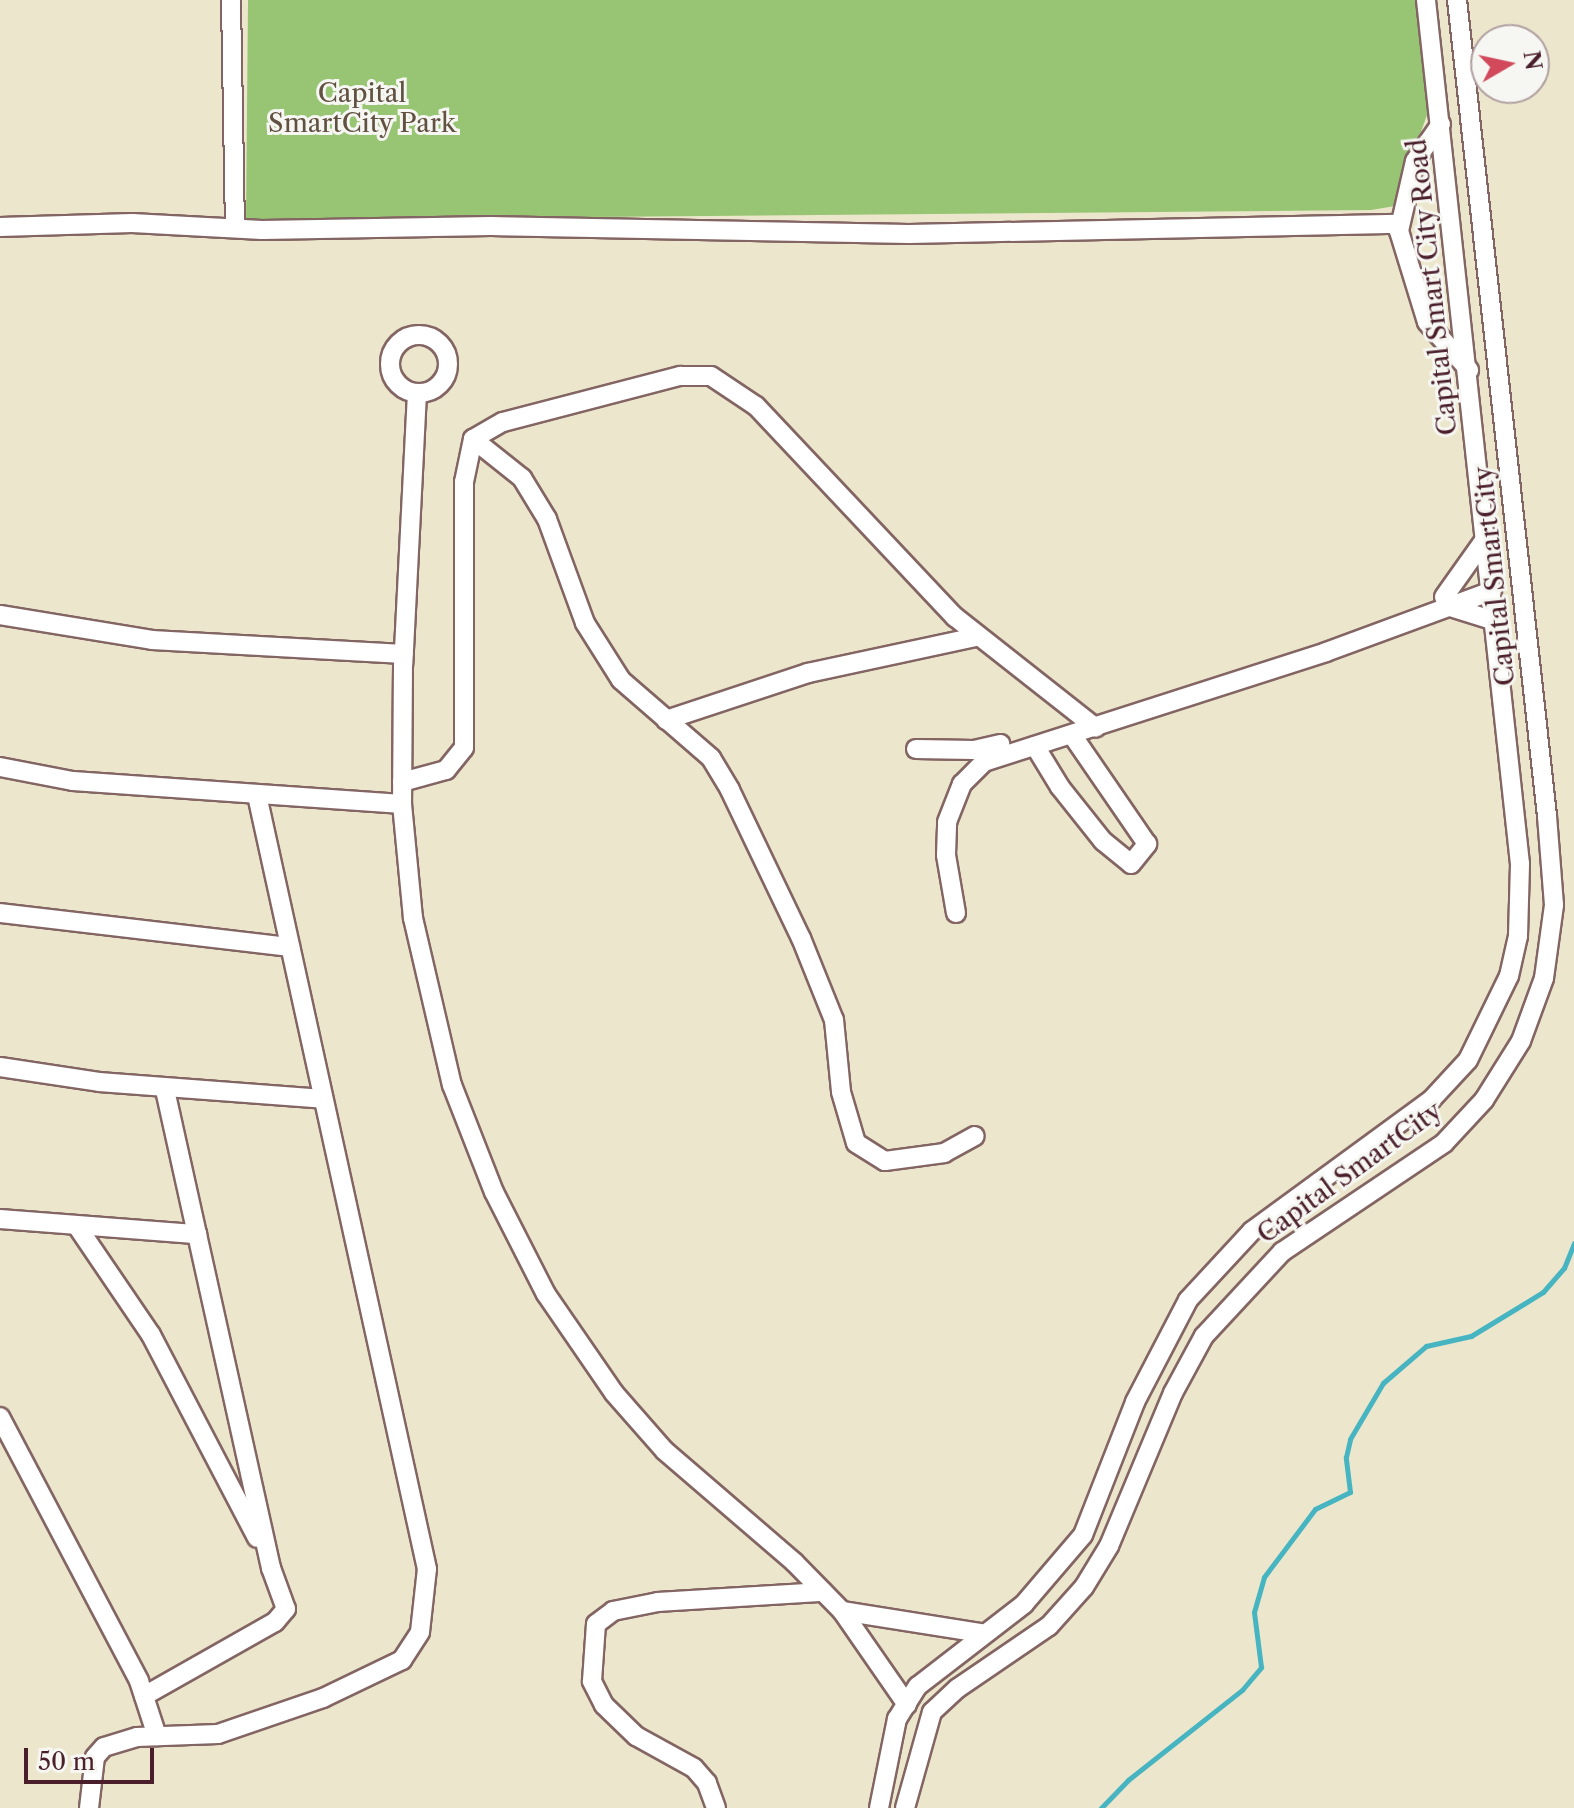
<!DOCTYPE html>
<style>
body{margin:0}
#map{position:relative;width:1574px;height:1808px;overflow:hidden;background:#ece7cc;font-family:"Libre Caslon Text",serif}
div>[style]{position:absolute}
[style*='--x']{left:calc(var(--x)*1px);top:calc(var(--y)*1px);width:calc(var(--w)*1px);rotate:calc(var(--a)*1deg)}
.green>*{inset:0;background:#98c573}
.stream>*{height:5px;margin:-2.5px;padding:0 2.5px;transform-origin:2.5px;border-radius:2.5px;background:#47b4c2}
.roads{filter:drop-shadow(2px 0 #836563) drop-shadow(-2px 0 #836563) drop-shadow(0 2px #836563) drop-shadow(0 -2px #836563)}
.minor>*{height:18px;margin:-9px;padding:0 9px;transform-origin:9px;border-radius:9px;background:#fff}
.minor>.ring{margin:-9px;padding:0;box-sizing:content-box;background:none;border:18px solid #fff;border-radius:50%}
span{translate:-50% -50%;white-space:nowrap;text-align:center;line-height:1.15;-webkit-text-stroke:6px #f6f6f2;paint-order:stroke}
.park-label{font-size:26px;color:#615141}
.street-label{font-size:26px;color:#4a1f2b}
.north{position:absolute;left:1470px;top:24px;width:80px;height:80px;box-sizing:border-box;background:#f6f6f2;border:2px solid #b1a0a2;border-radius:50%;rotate:81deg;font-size:22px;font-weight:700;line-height:32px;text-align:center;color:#4a1f2b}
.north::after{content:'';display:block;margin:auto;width:28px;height:36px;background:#d1495b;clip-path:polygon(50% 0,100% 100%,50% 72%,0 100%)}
.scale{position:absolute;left:24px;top:1748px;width:130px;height:36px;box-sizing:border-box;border:4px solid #4a1f2b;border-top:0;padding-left:10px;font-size:24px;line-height:28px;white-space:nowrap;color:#4a1f2b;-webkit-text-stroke:6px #f6f6f2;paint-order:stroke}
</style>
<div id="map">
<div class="green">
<i style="clip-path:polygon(248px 0,1417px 0,1429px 109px,1395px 206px,1371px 210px,246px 220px)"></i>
</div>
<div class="stream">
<i style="--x:1101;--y:1808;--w:39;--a:-46"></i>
<i style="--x:1128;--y:1780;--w:145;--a:-38.3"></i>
<i style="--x:1242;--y:1690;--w:30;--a:-50"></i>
<i style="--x:1261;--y:1667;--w:55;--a:-97.3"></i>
<i style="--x:1254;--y:1612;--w:36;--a:-74"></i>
<i style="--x:1264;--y:1577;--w:85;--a:-53.1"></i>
<i style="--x:1315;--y:1509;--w:39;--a:-26"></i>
<i style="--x:1350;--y:1492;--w:35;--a:-97"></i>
<i style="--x:1346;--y:1457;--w:18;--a:-77"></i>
<i style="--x:1350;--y:1439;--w:65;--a:-59.5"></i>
<i style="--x:1383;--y:1383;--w:57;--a:-40.7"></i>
<i style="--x:1426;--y:1346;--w:46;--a:-12.5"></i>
<i style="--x:1471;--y:1336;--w:84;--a:-31.4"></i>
<i style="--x:1543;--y:1292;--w:32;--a:-49"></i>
<i style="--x:1564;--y:1268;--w:27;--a:-68"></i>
</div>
<div class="roads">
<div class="minor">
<i style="--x:231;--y:0;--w:228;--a:89"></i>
<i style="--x:1441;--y:124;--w:45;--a:125.1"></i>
<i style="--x:1415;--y:161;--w:72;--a:102.9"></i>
<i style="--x:1399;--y:231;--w:95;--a:72.9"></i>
<i style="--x:1427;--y:322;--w:64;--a:48.8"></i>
<i style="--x:0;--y:227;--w:132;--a:-1.7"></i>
<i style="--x:132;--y:223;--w:130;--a:3.1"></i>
<i style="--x:262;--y:230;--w:229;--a:-1"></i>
<i style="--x:491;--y:226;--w:418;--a:1.1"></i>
<i style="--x:909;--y:234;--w:491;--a:-1.2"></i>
<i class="ring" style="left:390px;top:335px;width:40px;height:40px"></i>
<i style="--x:417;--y:393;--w:272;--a:92.9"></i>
<i style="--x:403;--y:665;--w:139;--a:90.4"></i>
<i style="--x:402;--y:804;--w:115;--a:84.5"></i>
<i style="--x:413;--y:918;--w:171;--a:76.9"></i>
<i style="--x:452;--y:1085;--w:115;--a:68.6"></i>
<i style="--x:494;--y:1192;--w:114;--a:63"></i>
<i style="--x:546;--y:1294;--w:120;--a:55.5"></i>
<i style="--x:614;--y:1393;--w:77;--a:48.7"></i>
<i style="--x:665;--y:1451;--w:170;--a:40.7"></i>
<i style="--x:794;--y:1562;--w:69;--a:45.6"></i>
<i style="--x:842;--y:1611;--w:114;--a:55.3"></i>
<i style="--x:473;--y:439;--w:63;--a:38.5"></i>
<i style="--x:522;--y:478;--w:48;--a:58.6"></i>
<i style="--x:547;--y:519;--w:111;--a:69.9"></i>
<i style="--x:585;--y:623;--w:67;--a:57.7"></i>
<i style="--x:621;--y:680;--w:119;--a:40.9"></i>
<i style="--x:711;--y:758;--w:37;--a:59"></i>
<i style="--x:730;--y:790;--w:164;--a:64.4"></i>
<i style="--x:801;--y:938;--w:88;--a:68.1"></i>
<i style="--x:834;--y:1020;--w:72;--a:84.4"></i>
<i style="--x:841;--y:1092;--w:53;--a:73.6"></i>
<i style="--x:856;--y:1143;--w:34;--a:32"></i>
<i style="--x:885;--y:1161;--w:60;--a:-7.7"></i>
<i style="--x:944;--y:1153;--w:35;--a:-29"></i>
<i style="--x:1444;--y:597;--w:72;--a:-54.6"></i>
<i style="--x:1450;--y:607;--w:47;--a:17.3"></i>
<i style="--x:0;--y:615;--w:154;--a:9.3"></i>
<i style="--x:152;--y:640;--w:252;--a:3.2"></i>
<i style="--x:666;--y:720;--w:150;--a:-18.3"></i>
<i style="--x:808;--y:673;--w:172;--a:-12.1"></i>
<i style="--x:1035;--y:746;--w:48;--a:58.6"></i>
<i style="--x:1060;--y:787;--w:69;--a:51.5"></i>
<i style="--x:1103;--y:841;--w:36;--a:39"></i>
<i style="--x:1131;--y:864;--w:26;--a:-51"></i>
<i style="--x:1147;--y:844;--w:132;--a:-124.5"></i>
<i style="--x:916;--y:749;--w:58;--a:1"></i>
<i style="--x:974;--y:750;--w:27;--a:-13"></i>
<i style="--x:0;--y:767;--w:74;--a:10.9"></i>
<i style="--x:73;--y:781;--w:330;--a:4"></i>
<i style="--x:402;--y:782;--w:46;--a:-15.3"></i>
<i style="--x:446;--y:770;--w:28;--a:-51"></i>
<i style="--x:464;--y:748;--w:266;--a:-90"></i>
<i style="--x:464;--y:482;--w:44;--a:-78.2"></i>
<i style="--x:473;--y:439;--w:34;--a:-30"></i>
<i style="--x:503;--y:422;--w:183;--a:-14.6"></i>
<i style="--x:680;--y:376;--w:31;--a:0"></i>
<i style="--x:711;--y:376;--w:54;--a:33.7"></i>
<i style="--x:756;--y:406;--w:290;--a:46.7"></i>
<i style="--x:955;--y:617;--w:179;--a:38.2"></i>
<i style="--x:0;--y:913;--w:292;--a:6.7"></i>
<i style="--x:956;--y:913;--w:59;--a:-99.8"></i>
<i style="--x:946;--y:855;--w:33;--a:-88"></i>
<i style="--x:947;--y:822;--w:41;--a:-68.5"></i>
<i style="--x:962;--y:784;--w:31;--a:-45"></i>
<i style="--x:984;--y:762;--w:359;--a:-17.8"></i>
<i style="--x:1326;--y:652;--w:177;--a:-20.2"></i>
<i style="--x:0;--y:1067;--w:100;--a:8.6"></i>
<i style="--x:99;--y:1082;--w:225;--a:4.3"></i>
<i style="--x:0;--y:1219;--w:198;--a:4.4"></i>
<i style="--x:79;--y:1229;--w:128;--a:55.8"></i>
<i style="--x:151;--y:1335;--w:229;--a:62.4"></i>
<i style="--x:0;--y:1417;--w:298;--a:62.2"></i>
<i style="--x:139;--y:1681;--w:58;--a:71.9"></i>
<i style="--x:842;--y:1611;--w:141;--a:9"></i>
<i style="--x:144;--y:1696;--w:150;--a:-29.5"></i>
<i style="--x:275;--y:1622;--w:17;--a:-50"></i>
<i style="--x:286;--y:1609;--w:44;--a:-110.1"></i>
<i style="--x:271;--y:1568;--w:491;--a:-102.5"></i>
<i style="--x:89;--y:1808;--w:51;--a:-83.3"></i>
<i style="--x:95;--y:1757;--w:13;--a:-48"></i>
<i style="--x:104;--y:1747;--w:34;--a:-17"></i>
<i style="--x:137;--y:1737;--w:81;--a:-2.1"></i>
<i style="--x:218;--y:1734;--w:111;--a:-18.9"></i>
<i style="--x:323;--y:1698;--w:88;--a:-25.7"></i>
<i style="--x:402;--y:1660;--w:33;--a:-57"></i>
<i style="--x:420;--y:1632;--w:63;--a:-83.7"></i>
<i style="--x:427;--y:1569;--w:792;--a:-102.39"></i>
<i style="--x:716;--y:1808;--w:27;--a:-110"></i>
<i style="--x:707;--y:1783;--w:20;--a:-131"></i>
<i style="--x:694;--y:1768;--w:66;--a:-151.1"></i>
<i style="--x:636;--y:1736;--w:45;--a:-135.9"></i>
<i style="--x:604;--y:1705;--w:27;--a:-117"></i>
<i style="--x:592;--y:1681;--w:57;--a:-86"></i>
<i style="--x:596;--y:1624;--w:21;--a:-37"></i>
<i style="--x:613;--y:1611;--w:46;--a:-11.3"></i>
<i style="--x:658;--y:1602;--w:165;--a:-3.5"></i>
<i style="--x:879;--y:1808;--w:91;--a:-78.6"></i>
<i style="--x:897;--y:1719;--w:39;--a:-58"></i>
<i style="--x:918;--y:1686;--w:134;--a:-37.7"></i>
<i style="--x:1024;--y:1604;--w:91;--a:-49.5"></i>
<i style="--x:1083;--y:1535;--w:143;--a:-68.6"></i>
<i style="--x:1135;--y:1402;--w:115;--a:-62.5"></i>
<i style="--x:1188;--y:1300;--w:94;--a:-47.2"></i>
<i style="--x:1252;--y:1231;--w:222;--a:-36.2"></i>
<i style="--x:1431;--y:1100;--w:54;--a:-47.2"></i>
<i style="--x:1468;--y:1060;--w:93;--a:-64"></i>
<i style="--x:1509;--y:976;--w:41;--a:-77.3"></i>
<i style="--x:1518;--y:936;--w:72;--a:-88.4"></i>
<i style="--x:1520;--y:864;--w:869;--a:-96.21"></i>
<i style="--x:905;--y:1808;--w:100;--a:-74.3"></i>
<i style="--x:932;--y:1712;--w:35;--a:-43"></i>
<i style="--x:958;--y:1688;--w:110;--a:-34.3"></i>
<i style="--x:1049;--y:1626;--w:52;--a:-48.1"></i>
<i style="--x:1084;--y:1587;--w:48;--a:-58.6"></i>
<i style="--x:1109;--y:1546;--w:166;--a:-67.3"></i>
<i style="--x:1173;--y:1393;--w:65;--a:-61.5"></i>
<i style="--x:1204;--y:1336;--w:115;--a:-47.1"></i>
<i style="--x:1282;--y:1252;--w:195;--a:-33.9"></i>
<i style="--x:1444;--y:1143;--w:59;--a:-47.1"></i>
<i style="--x:1484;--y:1100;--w:70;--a:-57.9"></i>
<i style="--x:1521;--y:1041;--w:67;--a:-69.9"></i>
<i style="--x:1544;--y:978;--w:74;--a:-82.2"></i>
<i style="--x:1554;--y:905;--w:89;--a:-94.5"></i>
<i style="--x:1547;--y:816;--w:821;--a:-96.29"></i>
</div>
</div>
<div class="park-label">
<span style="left:362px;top:109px">Capital<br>SmartCity Park</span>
</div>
<div class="street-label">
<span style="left:1433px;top:287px;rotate:-96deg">Capital Smart City Road</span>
<span style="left:1495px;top:576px;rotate:-96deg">Capital SmartCity</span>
<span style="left:1350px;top:1173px;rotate:-36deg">Capital SmartCity</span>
</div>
<div class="north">N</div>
<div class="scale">50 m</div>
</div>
